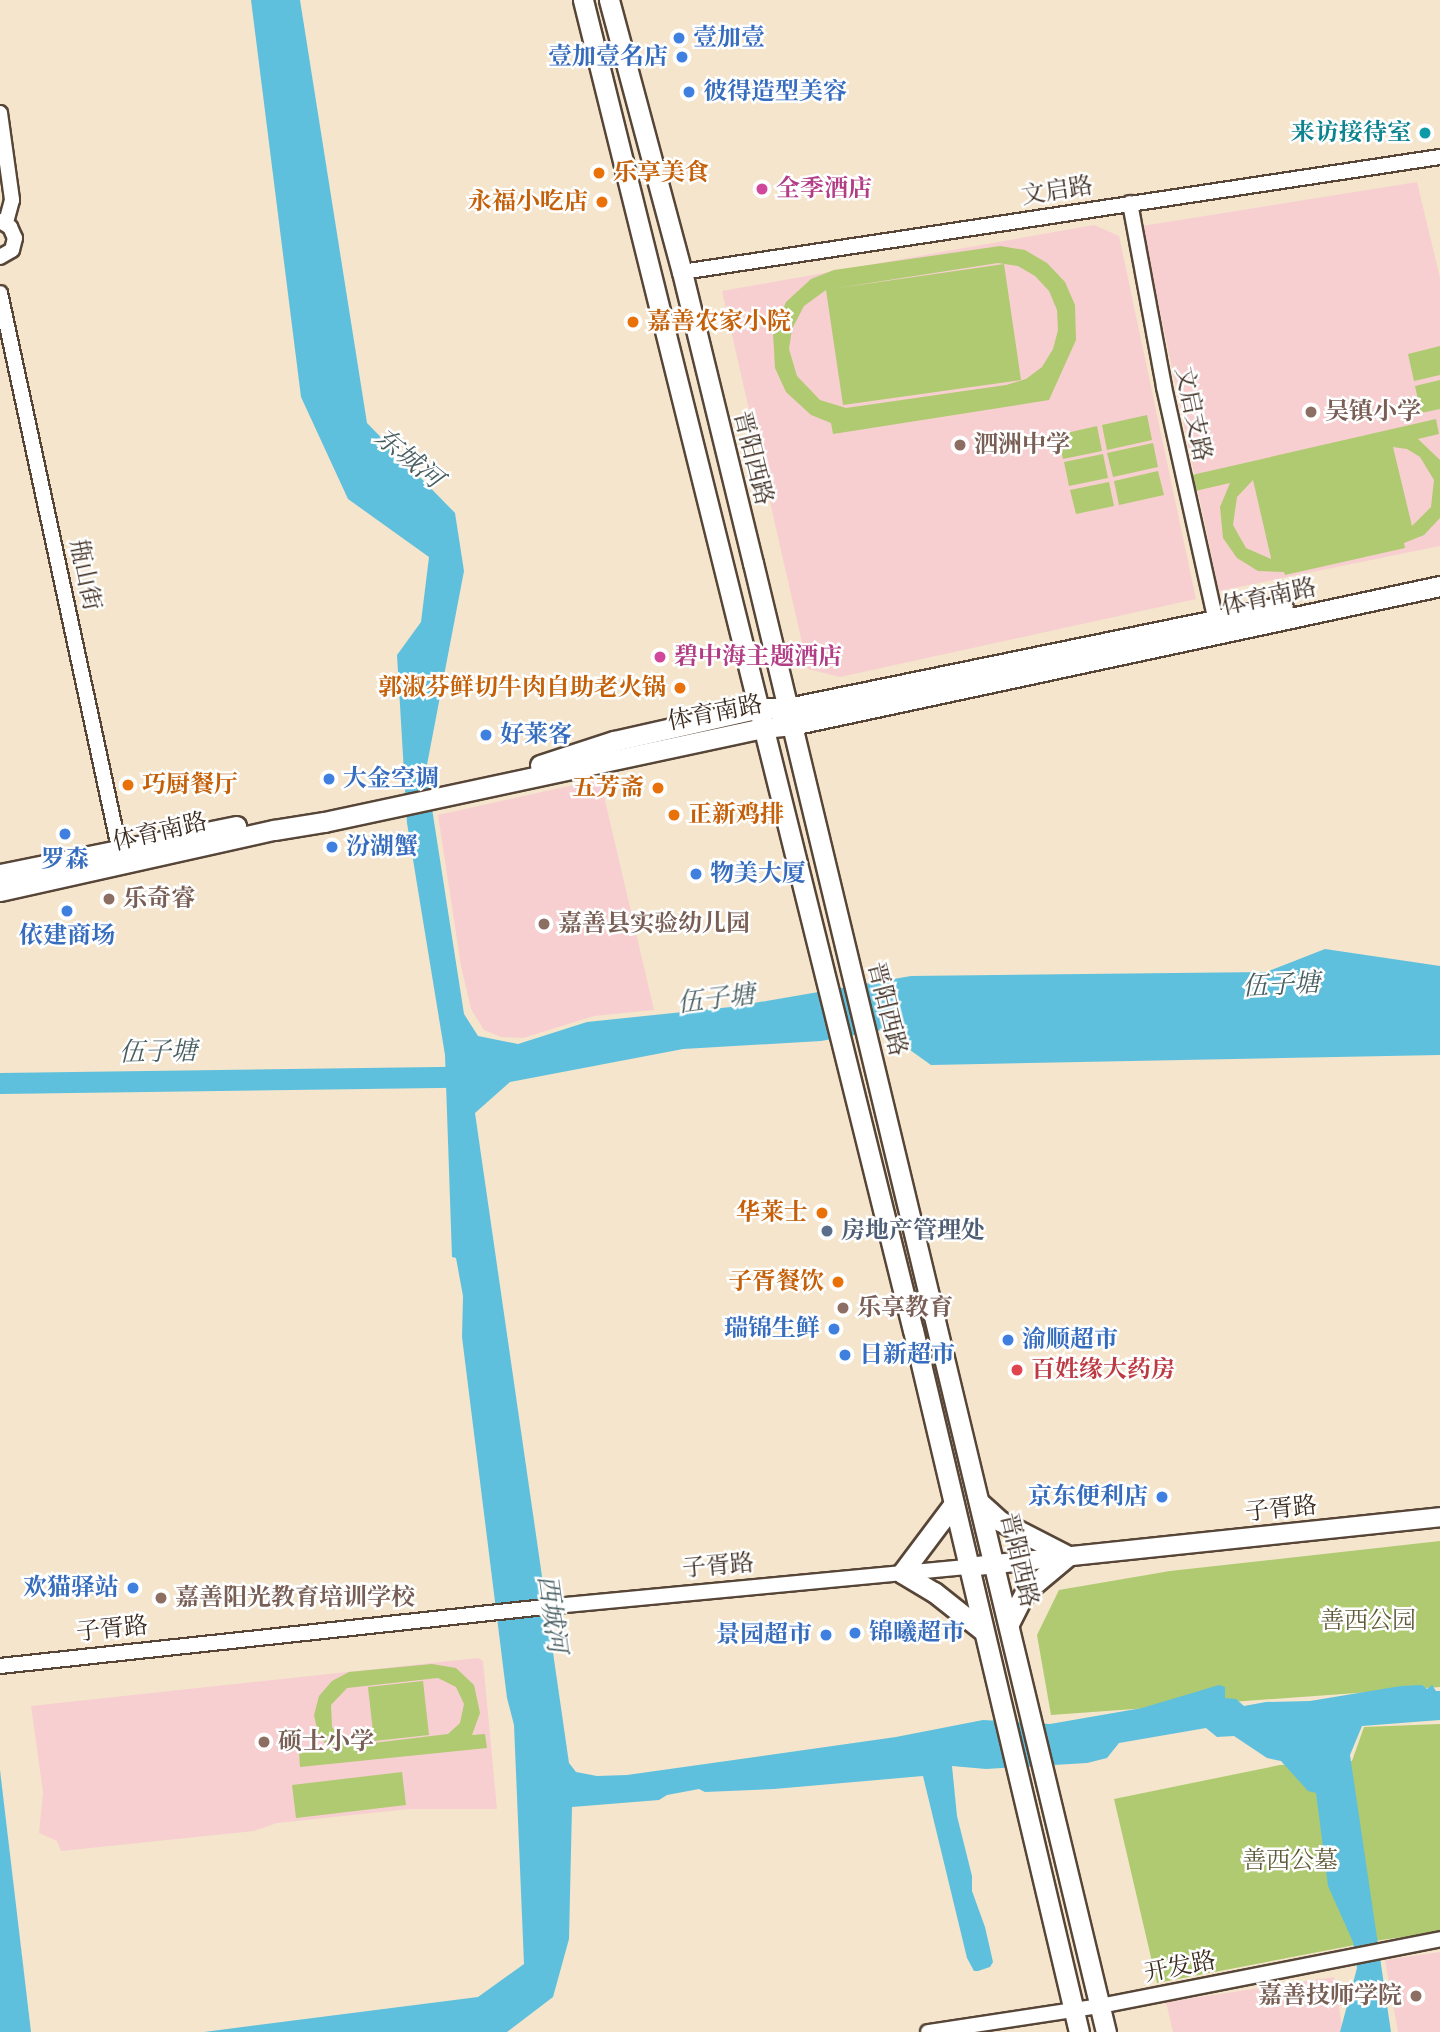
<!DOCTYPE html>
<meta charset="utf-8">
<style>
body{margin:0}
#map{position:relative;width:1440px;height:2032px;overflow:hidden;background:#f4e5cc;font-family:"IM FELL Double Pica","Noto Serif SC",serif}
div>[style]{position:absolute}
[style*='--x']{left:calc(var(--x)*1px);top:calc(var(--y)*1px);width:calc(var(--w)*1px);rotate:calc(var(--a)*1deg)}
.built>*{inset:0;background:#f7cfd0}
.green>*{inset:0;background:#afca70}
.water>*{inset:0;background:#5fc0dd}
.river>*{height:21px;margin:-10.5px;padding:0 10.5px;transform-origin:10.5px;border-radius:10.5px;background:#5fc0dd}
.roads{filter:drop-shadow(2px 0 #574638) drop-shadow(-2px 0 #574638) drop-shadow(0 2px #574638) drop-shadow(0 -2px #574638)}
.minor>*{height:14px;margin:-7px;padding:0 7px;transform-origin:7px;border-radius:7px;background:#fff}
.tertiary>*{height:18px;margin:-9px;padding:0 9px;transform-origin:9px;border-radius:9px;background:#fff}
.secondary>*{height:19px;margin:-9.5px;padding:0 9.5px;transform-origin:9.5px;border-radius:9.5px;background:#fff}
.dots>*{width:19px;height:19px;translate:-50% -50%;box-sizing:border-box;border:4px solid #fff;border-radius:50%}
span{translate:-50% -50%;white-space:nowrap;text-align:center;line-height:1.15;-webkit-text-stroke:5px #fff;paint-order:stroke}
.shop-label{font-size:24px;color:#366cbe;font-weight:700}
.left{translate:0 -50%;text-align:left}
.right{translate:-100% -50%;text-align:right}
.culture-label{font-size:24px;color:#0d838f;font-weight:700}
.food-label{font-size:24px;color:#c56008;font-weight:700}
.hotel-label{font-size:24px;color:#b23c85;font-weight:700}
.street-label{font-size:24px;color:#3b2a1e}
.education-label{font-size:24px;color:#785e54;font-weight:700}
.service-label{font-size:24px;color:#4e5e75;font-weight:700}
.health-label{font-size:24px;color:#be3a42;font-weight:700}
.park-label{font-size:24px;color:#5e5a37}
.water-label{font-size:26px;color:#485e61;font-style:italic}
</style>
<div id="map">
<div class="built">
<i style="clip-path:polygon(1417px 182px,1440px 278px,1440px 546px,1219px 591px,1142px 226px)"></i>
<i style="clip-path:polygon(1094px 225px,1119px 236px,1196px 599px,840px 677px,808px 669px,722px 291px)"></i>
<i style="clip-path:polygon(600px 779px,654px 1010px,594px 1016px,523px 1038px,501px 1037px,484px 1030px,471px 1009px,461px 966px,438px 815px)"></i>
<i style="clip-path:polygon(478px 1658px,483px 1661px,497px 1809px,409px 1809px,277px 1823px,254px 1831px,61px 1851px,57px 1841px,39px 1833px,43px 1792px,31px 1706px)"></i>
<i style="clip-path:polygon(1440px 1952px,1440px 2032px,1398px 2032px,1385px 1960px)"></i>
<i style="clip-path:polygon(1334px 1977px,1343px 2032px,1173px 2032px,1166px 2002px)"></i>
</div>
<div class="green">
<i style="clip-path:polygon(evenodd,1000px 246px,1025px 250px,1047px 263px,1065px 282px,1075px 305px,1076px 340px,1049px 400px,833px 434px,831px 423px,811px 415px,786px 392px,775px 368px,773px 333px,786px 302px,811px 279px,834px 270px,1000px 246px,998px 263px,1018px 266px,1035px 276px,1049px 291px,1057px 310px,1058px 330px,1053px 349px,1042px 367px,1026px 379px,1006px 385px,846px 408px,820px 400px,797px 376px,789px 349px,792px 329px,804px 306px,826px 290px,843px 405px,1021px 380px,1004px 264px,831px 289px,998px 263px)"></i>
<i style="clip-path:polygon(1440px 346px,1440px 375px,1414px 381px,1408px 354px)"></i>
<i style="clip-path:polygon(1440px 380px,1440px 409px,1421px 413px,1415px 386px)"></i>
<i style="clip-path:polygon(1147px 415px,1152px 440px,1107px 450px,1102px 425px)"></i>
<i style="clip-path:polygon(evenodd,1436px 419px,1439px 434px,1418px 439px,1440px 460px,1440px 518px,1424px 535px,1404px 543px,1405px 548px,1285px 575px,1284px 572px,1258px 571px,1237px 558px,1223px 538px,1220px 507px,1230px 483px,1195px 491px,1192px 475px,1436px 419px,1393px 447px,1407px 449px,1420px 457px,1434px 480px,1431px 507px,1412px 526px,1393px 447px,1436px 419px,1253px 480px,1271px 558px,1271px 559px,1246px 548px,1233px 525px,1237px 497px,1253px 480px)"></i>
<i style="clip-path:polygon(1097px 426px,1102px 451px,1063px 459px,1058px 435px)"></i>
<i style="clip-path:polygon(1153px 443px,1158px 467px,1113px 477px,1107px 453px)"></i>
<i style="clip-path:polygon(1103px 454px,1108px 478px,1069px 486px,1064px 462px)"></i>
<i style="clip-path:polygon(1158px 471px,1164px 495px,1119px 505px,1114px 481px)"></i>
<i style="clip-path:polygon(1109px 482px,1114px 506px,1076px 514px,1070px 490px)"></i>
<i style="clip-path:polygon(1440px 1541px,1440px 1687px,1051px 1715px,1037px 1635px,1059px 1590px,1170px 1571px)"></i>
<i style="clip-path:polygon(evenodd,432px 1664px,456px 1668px,474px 1685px,480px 1713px,472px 1735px,485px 1734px,487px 1748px,300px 1767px,299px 1753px,329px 1749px,318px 1733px,314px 1715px,319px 1696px,332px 1681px,349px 1672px,432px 1664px,438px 1678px,456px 1687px,464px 1704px,460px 1723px,448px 1734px,357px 1745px,342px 1740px,332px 1727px,331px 1705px,347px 1688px,438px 1678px)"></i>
<i style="clip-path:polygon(423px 1681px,429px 1735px,374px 1741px,368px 1687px)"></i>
<i style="clip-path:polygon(1440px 1724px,1440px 1932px,1381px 1940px,1157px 1983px,1114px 1799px,1280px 1765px,1352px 1761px,1364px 1727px)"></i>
<i style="clip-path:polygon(402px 1772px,406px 1805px,296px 1818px,292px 1785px)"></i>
</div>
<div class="water">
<i style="clip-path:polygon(251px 0,300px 0,367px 423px,455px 513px,464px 571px,426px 770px,464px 1014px,478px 1036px,518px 1044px,587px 1022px,731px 1007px,911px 976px,1266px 972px,1325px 949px,1440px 966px,1440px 1055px,931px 1065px,882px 1030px,821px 1041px,683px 1049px,510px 1082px,475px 1113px,569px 1763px,576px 1772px,597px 1776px,627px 1775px,896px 1737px,983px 1720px,1050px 1724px,1142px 1708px,1219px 1685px,1225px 1687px,1225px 1698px,1236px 1699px,1244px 1706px,1266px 1702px,1310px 1701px,1401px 1686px,1422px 1685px,1427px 1689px,1432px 1685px,1436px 1691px,1440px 1691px,1440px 1720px,1362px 1726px,1350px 1755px,1391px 2032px,1340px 2032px,1357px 1968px,1353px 1942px,1328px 1886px,1316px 1793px,1308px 1791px,1281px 1761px,1267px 1758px,1234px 1736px,1217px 1737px,1206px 1728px,1119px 1743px,1107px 1758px,1087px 1763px,986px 1769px,952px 1766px,957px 1816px,972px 1876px,972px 1891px,985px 1927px,993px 1962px,990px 1967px,978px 1971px,974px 1971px,967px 1958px,923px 1776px,774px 1789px,705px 1792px,699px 1789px,667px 1795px,659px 1800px,572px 1807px,569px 1939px,553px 1997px,507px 2032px,204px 2032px,478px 1997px,524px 1964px,514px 1725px,507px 1698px,462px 1337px,463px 1296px,456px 1258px,452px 1257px,445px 1055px,407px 823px,397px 655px,421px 622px,429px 557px,348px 499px,301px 397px)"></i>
<i style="clip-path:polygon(0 1770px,31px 2032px,0 2032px)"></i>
</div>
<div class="river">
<i style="--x:0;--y:1083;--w:474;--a:-0.8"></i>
</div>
<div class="roads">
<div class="minor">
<i style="--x:0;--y:113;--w:88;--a:82.1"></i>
<i style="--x:12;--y:200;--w:24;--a:105"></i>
<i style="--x:1130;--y:203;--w:187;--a:79.5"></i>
<i style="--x:1164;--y:387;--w:246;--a:77.5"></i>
<i style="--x:0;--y:221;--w:12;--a:31"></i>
<i style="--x:10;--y:227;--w:12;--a:66"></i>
<i style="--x:15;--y:238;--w:12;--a:104"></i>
<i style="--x:12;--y:250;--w:14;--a:150"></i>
<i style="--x:682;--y:272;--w:767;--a:-8.63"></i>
<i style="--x:0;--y:293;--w:577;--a:77.89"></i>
<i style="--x:0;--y:1666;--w:557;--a:-6.18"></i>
<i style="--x:554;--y:1606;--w:415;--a:-5.4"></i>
<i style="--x:928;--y:2032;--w:174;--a:-8.6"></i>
<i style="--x:1100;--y:2006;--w:347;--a:-11.1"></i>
</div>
<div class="tertiary">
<i style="--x:967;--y:1567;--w:476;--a:-6"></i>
</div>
<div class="secondary">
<i style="--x:583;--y:0;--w:1370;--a:76.07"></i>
<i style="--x:913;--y:1330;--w:721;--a:76.7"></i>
<i style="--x:609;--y:0;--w:282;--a:75"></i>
<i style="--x:682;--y:272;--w:300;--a:76.3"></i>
<i style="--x:753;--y:563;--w:1511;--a:76.49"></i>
<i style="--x:540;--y:765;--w:78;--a:-18"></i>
<i style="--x:614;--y:741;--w:150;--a:-12.7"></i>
<i style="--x:760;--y:708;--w:28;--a:0"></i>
<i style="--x:788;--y:708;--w:505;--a:-11.64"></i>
<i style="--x:0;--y:874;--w:241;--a:-11.5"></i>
<i style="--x:0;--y:891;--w:281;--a:-12.6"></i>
<i style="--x:274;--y:830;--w:51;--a:-9.1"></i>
<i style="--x:324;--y:822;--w:450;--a:-12.1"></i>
<i style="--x:764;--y:728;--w:28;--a:-6"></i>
<i style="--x:792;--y:725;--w:663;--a:-12.11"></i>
<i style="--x:979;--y:1502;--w:28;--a:42"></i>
<i style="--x:1000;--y:1521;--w:76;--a:27.2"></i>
<i style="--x:1068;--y:1556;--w:56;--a:140.1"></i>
<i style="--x:1025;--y:1592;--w:36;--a:117"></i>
<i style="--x:953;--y:1505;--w:85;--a:126.9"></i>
<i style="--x:902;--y:1573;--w:37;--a:31"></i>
<i style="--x:934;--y:1592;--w:61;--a:38.4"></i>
</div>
</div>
<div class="dots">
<i style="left:679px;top:38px;background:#3f7fe0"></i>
<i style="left:682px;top:57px;background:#3f7fe0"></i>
<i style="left:689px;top:92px;background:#3f7fe0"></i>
<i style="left:1425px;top:133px;background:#0f9aa8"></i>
<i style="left:599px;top:173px;background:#e8710a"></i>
<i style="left:762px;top:189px;background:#d1479c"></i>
<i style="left:602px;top:202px;background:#e8710a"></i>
<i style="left:633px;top:322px;background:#e8710a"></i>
<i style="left:1311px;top:412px;background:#8d6e63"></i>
<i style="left:960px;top:445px;background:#8d6e63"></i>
<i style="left:660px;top:657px;background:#d1479c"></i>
<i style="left:680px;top:688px;background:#e8710a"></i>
<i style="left:486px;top:735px;background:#3f7fe0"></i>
<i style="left:329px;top:779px;background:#3f7fe0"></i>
<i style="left:128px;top:785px;background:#e8710a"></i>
<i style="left:658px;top:788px;background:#e8710a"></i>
<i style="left:674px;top:815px;background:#e8710a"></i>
<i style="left:65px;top:834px;background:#3f7fe0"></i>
<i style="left:332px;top:847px;background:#3f7fe0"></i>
<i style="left:696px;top:874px;background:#3f7fe0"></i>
<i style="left:109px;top:899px;background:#8d6e63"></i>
<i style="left:67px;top:911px;background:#3f7fe0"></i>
<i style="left:544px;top:924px;background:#8d6e63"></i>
<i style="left:822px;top:1213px;background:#e8710a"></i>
<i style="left:827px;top:1231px;background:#5c6f8a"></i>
<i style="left:838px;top:1282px;background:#e8710a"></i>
<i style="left:843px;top:1308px;background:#8d6e63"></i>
<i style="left:834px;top:1329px;background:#3f7fe0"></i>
<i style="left:1008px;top:1340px;background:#3f7fe0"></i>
<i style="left:845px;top:1355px;background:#3f7fe0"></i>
<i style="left:1017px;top:1370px;background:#e0444e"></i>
<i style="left:1162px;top:1497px;background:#3f7fe0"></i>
<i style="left:133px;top:1588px;background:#3f7fe0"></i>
<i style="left:161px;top:1598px;background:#8d6e63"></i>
<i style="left:855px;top:1633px;background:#3f7fe0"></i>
<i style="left:826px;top:1635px;background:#3f7fe0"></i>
<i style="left:264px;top:1742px;background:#8d6e63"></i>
<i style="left:1416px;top:1996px;background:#8d6e63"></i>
</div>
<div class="shop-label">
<span class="left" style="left:693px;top:38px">壹加壹</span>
<span class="right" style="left:668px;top:57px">壹加壹名店</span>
<span class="left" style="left:703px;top:92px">彼得造型美容</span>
<span class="left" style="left:500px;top:735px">好莱客</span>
<span class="left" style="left:343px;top:779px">大金空调</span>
<span class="left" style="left:346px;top:847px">汾湖蟹</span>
<span style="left:65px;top:860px">罗森</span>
<span class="left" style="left:710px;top:874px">物美大厦</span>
<span style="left:67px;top:936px">依建商场</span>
<span class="right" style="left:820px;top:1329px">瑞锦生鲜</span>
<span class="left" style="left:1022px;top:1340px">渝顺超市</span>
<span class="left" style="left:859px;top:1355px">日新超市</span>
<span class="right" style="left:1148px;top:1497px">京东便利店</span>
<span class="right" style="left:119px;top:1588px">欢猫驿站</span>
<span class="left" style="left:869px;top:1633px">锦曦超市</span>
<span class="right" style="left:812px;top:1635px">景园超市</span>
</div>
<div class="culture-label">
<span class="right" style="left:1411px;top:133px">来访接待室</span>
</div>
<div class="food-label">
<span class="left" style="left:613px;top:173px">乐享美食</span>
<span class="right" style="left:588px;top:202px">永福小吃店</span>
<span class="left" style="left:647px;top:322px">嘉善农家小院</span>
<span class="right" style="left:666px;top:688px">郭淑芬鲜切牛肉自助老火锅</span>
<span class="left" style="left:142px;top:785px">巧厨餐厅</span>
<span class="right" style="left:644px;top:788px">五芳斋</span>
<span class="left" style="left:688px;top:815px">正新鸡排</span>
<span class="right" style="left:808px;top:1213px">华莱士</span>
<span class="right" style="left:824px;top:1282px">子胥餐饮</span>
</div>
<div class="hotel-label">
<span class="left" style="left:776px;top:189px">全季酒店</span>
<span class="left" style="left:674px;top:657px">碧中海主题酒店</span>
</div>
<div class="street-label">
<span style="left:1057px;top:191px;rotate:-9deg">文启路</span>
<span style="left:1193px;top:414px;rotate:78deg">文启支路</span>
<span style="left:753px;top:458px;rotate:76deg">晋阳西路</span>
<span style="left:85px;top:575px;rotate:78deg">甁山街</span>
<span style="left:1269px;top:597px;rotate:-12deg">体育南路</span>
<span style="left:715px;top:713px;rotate:-11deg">体育南路</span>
<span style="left:160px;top:832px;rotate:-13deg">体育南路</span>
<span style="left:887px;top:1009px;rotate:76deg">晋阳西路</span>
<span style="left:1281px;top:1509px;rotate:-6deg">子胥路</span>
<span style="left:1019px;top:1560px;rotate:77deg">晋阳西路</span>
<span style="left:718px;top:1566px;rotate:-5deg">子胥路</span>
<span style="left:112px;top:1629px;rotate:-6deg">子胥路</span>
<span style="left:1180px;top:1967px;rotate:-11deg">开发路</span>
</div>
<div class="education-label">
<span class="left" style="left:1325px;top:412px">吴镇小学</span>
<span class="left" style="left:974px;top:445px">泗洲中学</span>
<span class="left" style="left:123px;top:899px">乐奇睿</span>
<span class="left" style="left:558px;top:924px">嘉善县实验幼儿园</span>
<span class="left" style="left:857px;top:1308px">乐享教育</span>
<span class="left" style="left:175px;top:1598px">嘉善阳光教育培训学校</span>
<span class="left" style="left:278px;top:1742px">硕士小学</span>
<span class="right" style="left:1402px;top:1996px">嘉善技师学院</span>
</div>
<div class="service-label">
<span class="left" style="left:841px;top:1231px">房地产管理处</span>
</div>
<div class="health-label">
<span class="left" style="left:1031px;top:1370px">百姓缘大药房</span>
</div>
<div class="park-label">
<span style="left:1368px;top:1621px">善西公园</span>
<span style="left:1290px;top:1861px">善西公墓</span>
</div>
<div class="water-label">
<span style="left:408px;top:459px;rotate:39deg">东城河</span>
<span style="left:1281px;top:986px;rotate:-3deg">伍子塘</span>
<span style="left:716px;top:1000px;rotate:-7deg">伍子塘</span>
<span style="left:158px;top:1053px;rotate:-1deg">伍子塘</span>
<span style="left:551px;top:1614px;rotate:82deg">西城河</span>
</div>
</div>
